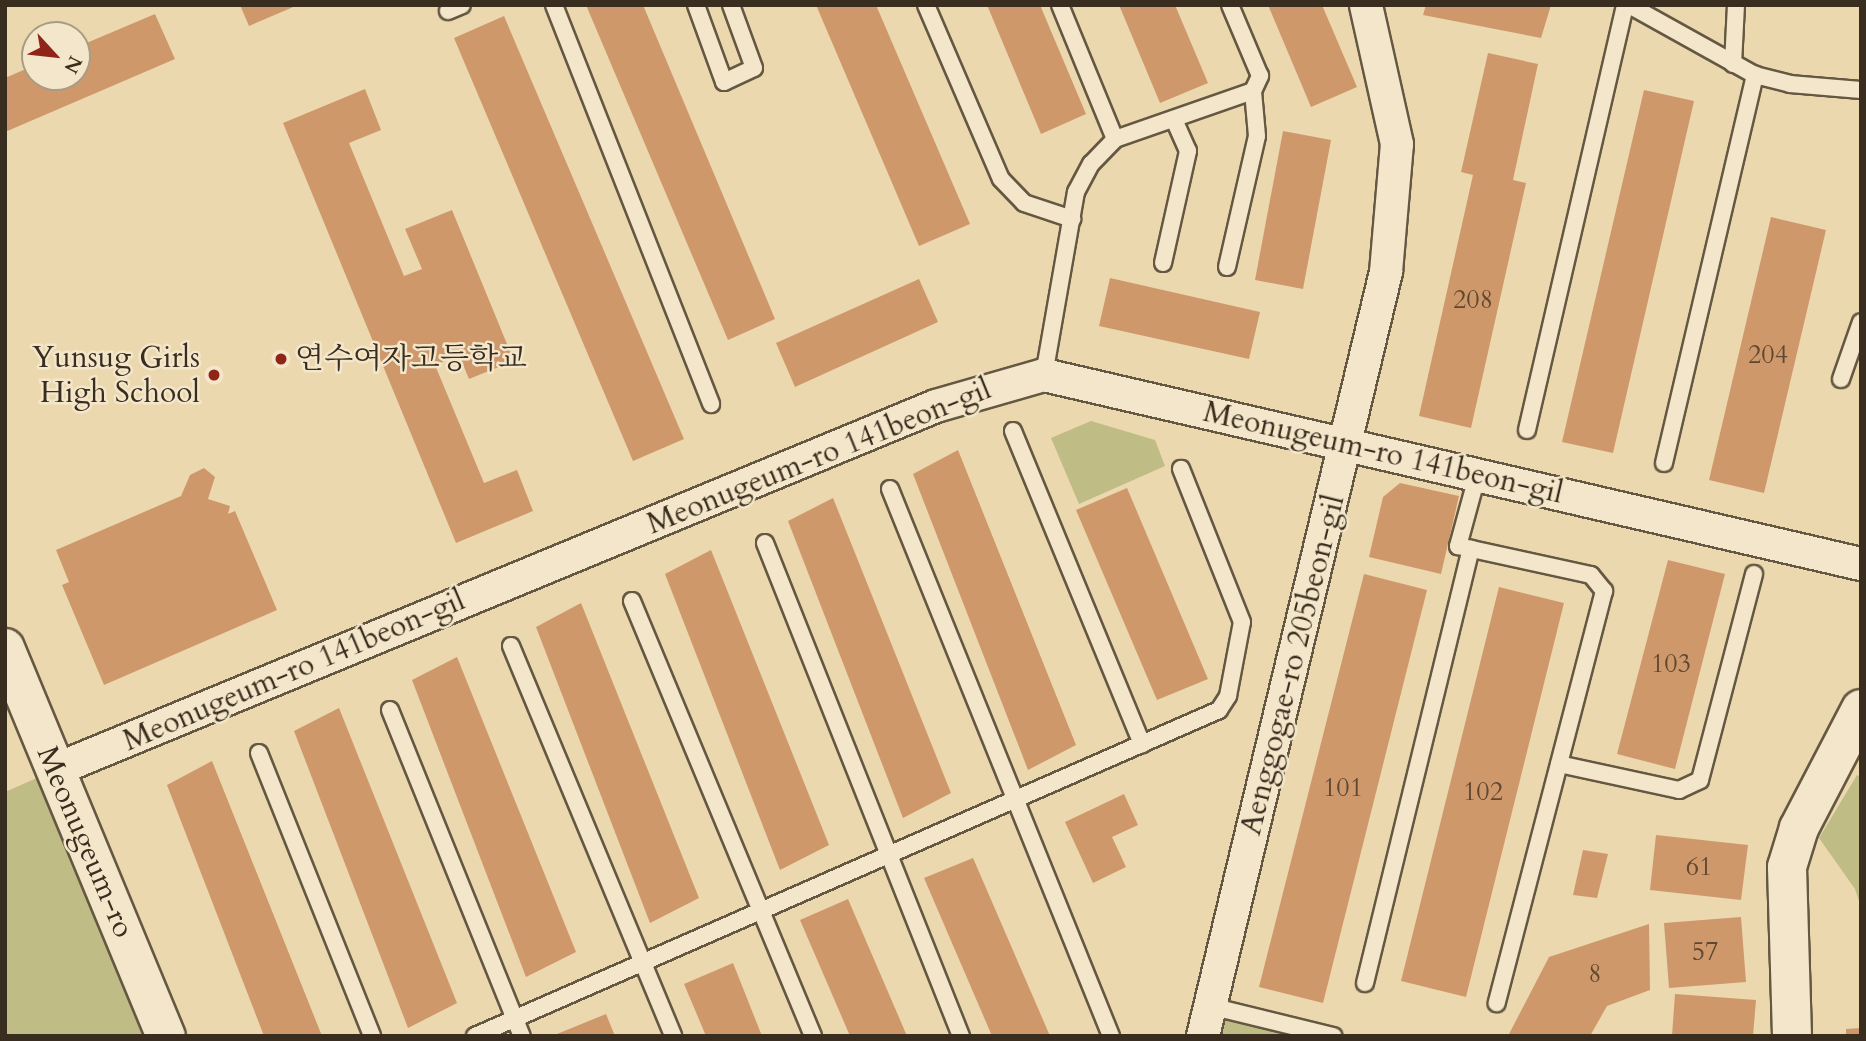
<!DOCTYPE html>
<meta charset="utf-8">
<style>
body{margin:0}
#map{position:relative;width:1866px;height:1041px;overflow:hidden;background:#ecd8ae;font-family:Cardo,"Noto Serif KR",serif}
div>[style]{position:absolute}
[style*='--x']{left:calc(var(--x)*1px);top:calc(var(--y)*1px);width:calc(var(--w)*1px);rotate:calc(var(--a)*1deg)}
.green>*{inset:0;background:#bfbc85}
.building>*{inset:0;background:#cf986b}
.roads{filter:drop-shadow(2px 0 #655842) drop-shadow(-2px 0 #655842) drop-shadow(0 2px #655842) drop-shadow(0 -2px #655842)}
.lane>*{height:16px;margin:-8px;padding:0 8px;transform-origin:8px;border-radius:8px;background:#f3e6ca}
.street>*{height:32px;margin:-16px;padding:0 16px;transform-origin:16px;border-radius:16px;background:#f3e6ca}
.secondary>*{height:38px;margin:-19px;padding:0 19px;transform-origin:19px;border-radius:19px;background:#f3e6ca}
.dots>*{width:19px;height:19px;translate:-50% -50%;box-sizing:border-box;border:4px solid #f3e6ca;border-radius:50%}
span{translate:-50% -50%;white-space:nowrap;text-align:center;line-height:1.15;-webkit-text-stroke:5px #f3e6ca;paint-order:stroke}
.number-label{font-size:26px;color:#5e4831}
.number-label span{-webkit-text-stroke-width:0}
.poi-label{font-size:30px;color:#382d1e}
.right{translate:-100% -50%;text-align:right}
.left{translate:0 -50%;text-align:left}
.street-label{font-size:30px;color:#382d1e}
.frame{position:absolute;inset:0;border:7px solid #382d1e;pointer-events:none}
.north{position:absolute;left:21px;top:21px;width:70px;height:70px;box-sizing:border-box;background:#f3e6ca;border:2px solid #a89c85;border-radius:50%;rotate:117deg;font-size:19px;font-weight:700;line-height:28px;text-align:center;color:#382d1e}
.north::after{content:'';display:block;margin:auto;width:24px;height:32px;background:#8f2418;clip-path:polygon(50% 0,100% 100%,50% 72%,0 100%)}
</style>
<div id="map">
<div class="green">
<i style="clip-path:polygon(1091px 421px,1155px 440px,1165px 466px,1079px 504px,1051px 438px)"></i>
<i style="clip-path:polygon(55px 770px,166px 1036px,5px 1036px,5px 792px)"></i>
<i style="clip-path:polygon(1857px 775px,1861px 777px,1861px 907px,1855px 889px,1819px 838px)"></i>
<i style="clip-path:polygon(1210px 1006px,1333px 1036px,1203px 1036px)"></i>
</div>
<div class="building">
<i style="clip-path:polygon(240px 5px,298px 5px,249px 26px)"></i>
<i style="clip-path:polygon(586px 5px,643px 5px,775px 319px,728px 340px)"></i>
<i style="clip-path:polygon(816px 5px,876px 5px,970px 224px,919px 246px)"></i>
<i style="clip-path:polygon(987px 5px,1040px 5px,1086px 114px,1041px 134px)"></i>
<i style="clip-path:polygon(1119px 5px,1175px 5px,1208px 83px,1160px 103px)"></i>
<i style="clip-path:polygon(1268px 5px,1322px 5px,1357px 87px,1311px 107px)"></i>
<i style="clip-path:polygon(1426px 5px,1551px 5px,1541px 38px,1423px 15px)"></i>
<i style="clip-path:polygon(155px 14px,175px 59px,5px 132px,5px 78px,35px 65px,35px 77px,77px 77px,77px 47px)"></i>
<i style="clip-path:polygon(504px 16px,684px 439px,633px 461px,454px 38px)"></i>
<i style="clip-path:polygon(1488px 53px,1538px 64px,1513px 180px,1526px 183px,1471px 428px,1419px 416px,1473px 175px,1461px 172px)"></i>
<i style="clip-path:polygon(365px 89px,381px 130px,349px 143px,404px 276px,422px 269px,405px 229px,452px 210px,514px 361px,469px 379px,459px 355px,435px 365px,484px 483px,517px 470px,533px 511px,456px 543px,283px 123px)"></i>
<i style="clip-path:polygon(1644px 90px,1694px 101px,1613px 453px,1562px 442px)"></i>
<i style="clip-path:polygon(1283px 131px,1331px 140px,1303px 289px,1255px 280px)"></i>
<i style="clip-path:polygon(1771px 217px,1826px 230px,1764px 493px,1709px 480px)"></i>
<i style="clip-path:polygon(1110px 278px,1260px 312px,1249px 359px,1099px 326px)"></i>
<i style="clip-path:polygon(919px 279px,938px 322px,795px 387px,776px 343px)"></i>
<i style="clip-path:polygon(958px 450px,1076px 745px,1028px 770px,913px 474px)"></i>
<i style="clip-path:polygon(204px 468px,215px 477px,208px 499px,230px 506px,228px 514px,235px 511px,277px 610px,104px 685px,62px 585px,69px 582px,56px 550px,181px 496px,190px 475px)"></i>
<i style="clip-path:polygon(1400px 483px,1459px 496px,1441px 574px,1369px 557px,1383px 497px)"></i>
<i style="clip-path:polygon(1127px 488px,1208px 679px,1157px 700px,1076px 510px)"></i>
<i style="clip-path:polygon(833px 498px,951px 793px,903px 818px,788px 521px)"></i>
<i style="clip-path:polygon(711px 550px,829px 845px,780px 870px,665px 574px)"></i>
<i style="clip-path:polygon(1668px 560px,1725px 574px,1675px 769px,1617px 754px)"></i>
<i style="clip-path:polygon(1364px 574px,1427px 590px,1323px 1003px,1259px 987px)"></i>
<i style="clip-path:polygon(1499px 587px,1564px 603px,1466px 997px,1401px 981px)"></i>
<i style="clip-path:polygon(581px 603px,699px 898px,650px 923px,536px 627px)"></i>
<i style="clip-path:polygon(457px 657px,576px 952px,526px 977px,412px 680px)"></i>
<i style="clip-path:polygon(339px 708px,457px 1003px,408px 1028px,294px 731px)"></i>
<i style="clip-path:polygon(212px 761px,322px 1036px,264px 1036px,167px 785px)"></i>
<i style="clip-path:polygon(1124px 794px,1138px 825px,1112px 837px,1126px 867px,1093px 883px,1065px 822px)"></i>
<i style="clip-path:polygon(1656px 835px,1748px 845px,1741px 900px,1650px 890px)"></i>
<i style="clip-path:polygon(1583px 850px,1608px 854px,1597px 898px,1573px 895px)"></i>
<i style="clip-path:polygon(973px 858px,1050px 1036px,992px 1036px,924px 878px)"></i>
<i style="clip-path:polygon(848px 899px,907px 1036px,850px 1036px,800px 920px)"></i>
<i style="clip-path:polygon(1741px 917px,1746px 982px,1669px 988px,1664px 923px)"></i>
<i style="clip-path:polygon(1649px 924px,1650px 990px,1607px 1006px,1590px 1036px,1508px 1036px,1549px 957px)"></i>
<i style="clip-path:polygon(733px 963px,762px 1036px,706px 1036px,684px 984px)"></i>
<i style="clip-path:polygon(1675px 994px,1756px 1000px,1753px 1036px,1672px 1036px)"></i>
<i style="clip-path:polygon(606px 1014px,615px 1036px,558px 1036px,557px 1034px)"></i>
<i style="clip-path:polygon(1861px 1028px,1861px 1036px,1846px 1036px,1846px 1029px)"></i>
</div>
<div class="roads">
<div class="lane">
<i style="--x:554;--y:5;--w:429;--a:68.5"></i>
<i style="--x:696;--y:5;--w:82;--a:70"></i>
<i style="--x:724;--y:82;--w:33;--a:-25"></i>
<i style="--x:754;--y:68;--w:67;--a:-110.1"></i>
<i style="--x:926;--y:5;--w:189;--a:66.7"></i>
<i style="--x:1001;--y:179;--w:33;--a:46"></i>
<i style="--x:1024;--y:203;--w:51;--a:18.4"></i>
<i style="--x:1060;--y:5;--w:145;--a:67.7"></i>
<i style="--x:1629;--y:5;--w:144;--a:29.1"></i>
<i style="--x:1755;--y:75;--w:36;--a:14"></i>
<i style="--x:1790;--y:84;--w:71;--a:4.8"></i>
<i style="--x:448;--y:11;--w:15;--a:-23"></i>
<i style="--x:1733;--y:64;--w:59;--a:-87.1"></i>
<i style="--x:1163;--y:263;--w:115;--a:-77.4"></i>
<i style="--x:1188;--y:151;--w:35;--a:-114"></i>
<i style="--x:1227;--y:267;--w:134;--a:-77.1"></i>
<i style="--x:1257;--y:136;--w:45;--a:-95.1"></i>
<i style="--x:1044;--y:375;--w:186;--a:-80.1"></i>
<i style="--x:1076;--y:192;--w:32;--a:-62"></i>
<i style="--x:1091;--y:164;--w:35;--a:-46"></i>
<i style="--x:1115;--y:139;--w:146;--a:-19.2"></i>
<i style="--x:1253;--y:91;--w:17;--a:-65"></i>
<i style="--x:1260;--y:76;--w:77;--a:-112.9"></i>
<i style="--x:1841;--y:379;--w:60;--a:-70.7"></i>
<i style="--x:1527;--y:430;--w:436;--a:-77"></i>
<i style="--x:1013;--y:431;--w:339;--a:67.6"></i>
<i style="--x:1664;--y:463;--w:399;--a:-76.8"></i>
<i style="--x:1478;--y:473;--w:76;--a:105.3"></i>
<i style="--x:1458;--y:546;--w:136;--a:12.3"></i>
<i style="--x:1591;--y:575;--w:21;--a:51"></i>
<i style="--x:1604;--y:591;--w:426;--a:104.6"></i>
<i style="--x:890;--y:489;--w:590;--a:68"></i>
<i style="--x:765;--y:543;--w:531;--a:68.32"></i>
<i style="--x:632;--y:601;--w:471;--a:67.4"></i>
<i style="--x:511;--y:646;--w:422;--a:67.4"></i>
<i style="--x:390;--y:710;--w:352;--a:68"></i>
<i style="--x:259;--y:753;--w:305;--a:68.2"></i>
<i style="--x:1559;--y:764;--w:123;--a:12.2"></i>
<i style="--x:1679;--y:790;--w:23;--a:-25"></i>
<i style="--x:1700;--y:780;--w:213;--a:-75.3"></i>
<i style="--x:1365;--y:983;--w:447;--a:-76.3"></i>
<i style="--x:1210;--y:1006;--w:127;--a:13.7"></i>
<i style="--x:475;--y:1036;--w:812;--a:-23.66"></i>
<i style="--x:1219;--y:710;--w:17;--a:-57"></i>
<i style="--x:1228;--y:696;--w:75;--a:-79.3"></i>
<i style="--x:1242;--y:622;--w:165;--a:-111.7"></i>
</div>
<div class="street">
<i style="--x:55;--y:770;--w:953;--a:-22.45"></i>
<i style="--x:936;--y:406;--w:112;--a:-16"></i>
<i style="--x:1044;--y:375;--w:839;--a:13.03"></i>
<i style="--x:1203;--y:1036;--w:786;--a:-76.53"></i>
<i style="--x:1386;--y:272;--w:128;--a:-85.1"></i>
<i style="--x:1397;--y:144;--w:142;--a:-102.6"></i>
</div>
<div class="secondary">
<i style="--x:5;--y:648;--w:420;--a:67.5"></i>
<i style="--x:1792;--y:1036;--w:169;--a:-91.7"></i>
<i style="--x:1787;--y:867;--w:41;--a:-72.9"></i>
<i style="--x:1799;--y:828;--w:134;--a:-62.5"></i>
</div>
</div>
<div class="dots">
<i style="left:281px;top:359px;background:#8f2418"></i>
<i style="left:214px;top:375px;background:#8f2418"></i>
</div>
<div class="number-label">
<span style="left:1473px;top:300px">208</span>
<span style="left:1768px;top:355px">204</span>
<span style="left:1671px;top:664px">103</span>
<span style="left:1343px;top:788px">101</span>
<span style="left:1483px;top:792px">102</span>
<span style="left:1699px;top:867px">61</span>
<span style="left:1705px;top:952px">57</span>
<span style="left:1595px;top:974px">8</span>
</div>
<div class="poi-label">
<span class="right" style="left:200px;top:375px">Yunsug Girls<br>High School</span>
<span class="left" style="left:295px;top:359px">연수여자고등학교</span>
</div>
<div class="street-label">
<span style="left:1383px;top:453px;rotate:13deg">Meonugeum-ro 141beon-gil</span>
<span style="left:819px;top:457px;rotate:-22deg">Meonugeum-ro 141beon-gil</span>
<span style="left:1293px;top:665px;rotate:-76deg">Aenggogae-ro 205beon-gil</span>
<span style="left:294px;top:671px;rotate:-23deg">Meonugeum-ro 141beon-gil</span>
<span style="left:85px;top:842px;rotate:67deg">Meonugeum-ro</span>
</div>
<div class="frame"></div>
<div class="north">N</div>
</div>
